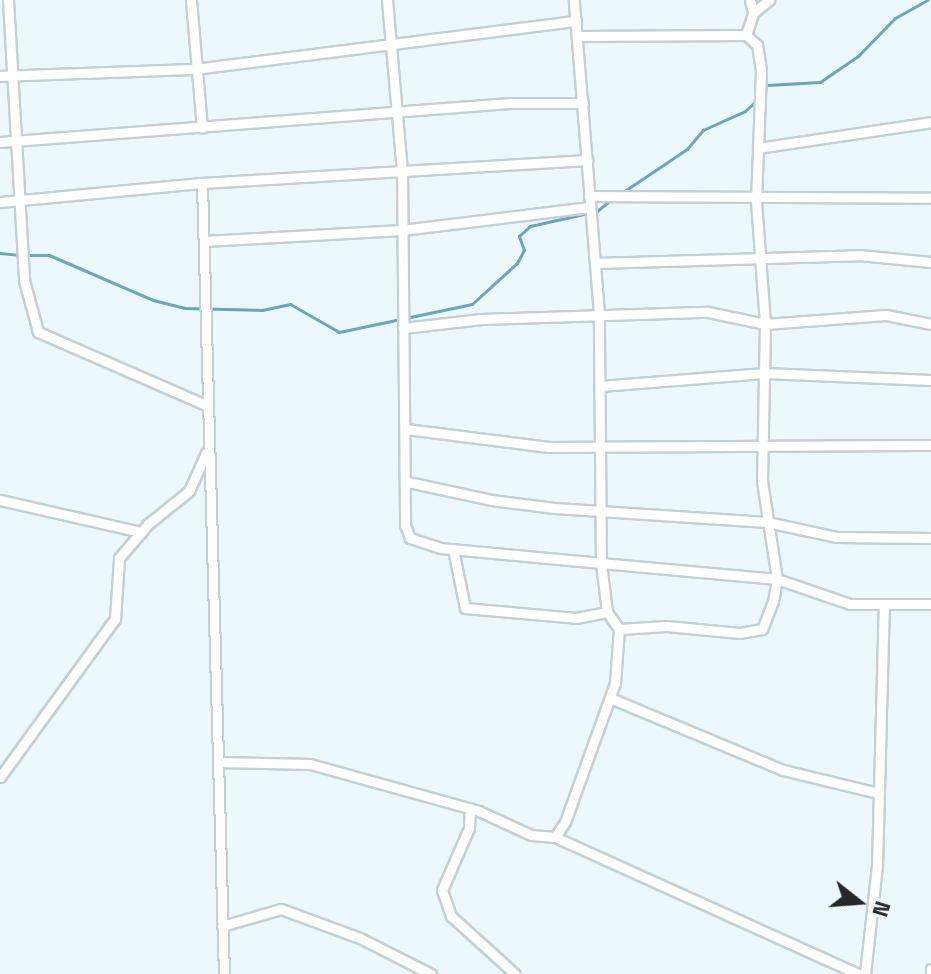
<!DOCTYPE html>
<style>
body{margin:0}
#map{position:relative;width:931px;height:974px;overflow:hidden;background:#ecf8fb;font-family:"Space Grotesk",sans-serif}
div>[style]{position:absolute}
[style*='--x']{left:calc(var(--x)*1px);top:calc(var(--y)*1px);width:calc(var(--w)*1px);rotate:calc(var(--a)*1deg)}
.stream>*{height:3px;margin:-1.5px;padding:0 1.5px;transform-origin:1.5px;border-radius:1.5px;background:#6ba7b8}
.roads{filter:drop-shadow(2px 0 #c5d0d4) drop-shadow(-2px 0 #c5d0d4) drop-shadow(0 2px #c5d0d4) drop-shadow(0 -2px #c5d0d4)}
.street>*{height:9px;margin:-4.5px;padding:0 4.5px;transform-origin:4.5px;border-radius:4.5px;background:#fff}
span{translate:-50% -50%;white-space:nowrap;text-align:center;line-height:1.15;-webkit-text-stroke:6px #ecf8fb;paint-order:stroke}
.north{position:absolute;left:819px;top:862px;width:80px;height:80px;-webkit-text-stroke:6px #ecf8fb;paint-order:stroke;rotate:107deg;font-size:22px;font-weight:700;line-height:32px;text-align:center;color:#242829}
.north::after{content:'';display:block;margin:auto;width:28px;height:36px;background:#242829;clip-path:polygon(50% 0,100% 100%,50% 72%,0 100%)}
</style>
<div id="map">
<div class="stream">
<i style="--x:763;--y:91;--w:7;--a:-56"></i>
<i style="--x:767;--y:85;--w:53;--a:-3.2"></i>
<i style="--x:820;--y:82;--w:46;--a:-34.4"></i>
<i style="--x:858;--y:56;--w:53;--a:-45.8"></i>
<i style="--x:895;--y:18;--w:37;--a:-29"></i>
<i style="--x:623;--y:192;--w:77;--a:-33.9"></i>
<i style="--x:687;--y:149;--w:25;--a:-50"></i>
<i style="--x:703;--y:130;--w:46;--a:-24.3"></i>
<i style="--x:745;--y:111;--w:16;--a:-43"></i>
<i style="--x:0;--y:253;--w:18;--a:6"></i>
<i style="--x:26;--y:255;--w:23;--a:0"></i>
<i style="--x:49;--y:255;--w:113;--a:23.4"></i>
<i style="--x:153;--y:300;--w:32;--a:14"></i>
<i style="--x:184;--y:308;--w:78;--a:1.5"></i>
<i style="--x:262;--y:310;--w:29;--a:-12"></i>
<i style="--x:290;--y:304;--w:56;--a:29.7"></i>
<i style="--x:339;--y:332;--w:136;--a:-11.9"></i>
<i style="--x:472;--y:304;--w:61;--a:-42.3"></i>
<i style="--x:517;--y:263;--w:15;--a:-62"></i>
<i style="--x:524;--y:250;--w:15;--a:-110"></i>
<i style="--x:519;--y:236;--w:15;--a:-42"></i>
<i style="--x:530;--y:226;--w:69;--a:-12.6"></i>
<i style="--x:597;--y:211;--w:21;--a:-39"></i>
</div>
<div class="roads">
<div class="street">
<i style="--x:8;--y:0;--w:280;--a:86.7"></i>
<i style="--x:24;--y:280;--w:54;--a:74.9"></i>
<i style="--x:38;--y:332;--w:185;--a:23.5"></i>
<i style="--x:191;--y:0;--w:128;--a:85.1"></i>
<i style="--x:387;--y:0;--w:171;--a:85"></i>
<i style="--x:402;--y:170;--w:355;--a:89.5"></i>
<i style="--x:405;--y:525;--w:14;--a:69"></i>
<i style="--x:410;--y:538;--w:32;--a:18"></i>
<i style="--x:440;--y:548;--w:162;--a:5.3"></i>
<i style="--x:601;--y:563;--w:249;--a:-90.5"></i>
<i style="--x:599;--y:314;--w:315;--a:-94.6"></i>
<i style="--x:753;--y:13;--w:21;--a:-39"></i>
<i style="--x:746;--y:35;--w:23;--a:-72"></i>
<i style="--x:753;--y:13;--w:13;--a:-103"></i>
<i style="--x:577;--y:36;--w:169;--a:-0.3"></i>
<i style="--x:746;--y:35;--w:15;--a:42"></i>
<i style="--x:757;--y:45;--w:26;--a:81"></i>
<i style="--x:761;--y:71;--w:130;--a:92.2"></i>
<i style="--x:756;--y:201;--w:123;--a:85.8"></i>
<i style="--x:765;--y:324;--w:157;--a:91.1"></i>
<i style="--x:762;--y:481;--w:99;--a:81.3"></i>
<i style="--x:777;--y:579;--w:22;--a:100"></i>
<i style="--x:773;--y:601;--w:30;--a:111"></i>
<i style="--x:762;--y:629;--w:22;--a:170"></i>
<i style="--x:740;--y:633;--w:74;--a:-174.6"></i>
<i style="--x:666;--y:626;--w:47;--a:176.3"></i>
<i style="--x:619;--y:629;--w:21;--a:-125"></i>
<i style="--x:607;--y:612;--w:49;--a:-97"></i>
<i style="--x:601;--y:563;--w:177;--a:5.2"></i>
<i style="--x:777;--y:579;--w:77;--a:18.9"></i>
<i style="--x:850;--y:604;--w:81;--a:0"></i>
<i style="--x:0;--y:76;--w:195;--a:-2.1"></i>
<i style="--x:195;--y:69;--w:384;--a:-7.2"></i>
<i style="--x:0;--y:142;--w:511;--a:-4.37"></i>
<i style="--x:510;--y:103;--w:73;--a:0"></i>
<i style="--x:758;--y:148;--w:175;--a:-8.5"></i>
<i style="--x:202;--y:183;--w:791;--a:88.41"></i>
<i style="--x:589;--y:196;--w:342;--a:0.3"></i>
<i style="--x:0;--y:202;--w:203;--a:-5.4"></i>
<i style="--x:202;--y:183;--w:386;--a:-3.4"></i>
<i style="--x:204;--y:241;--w:198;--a:-3.2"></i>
<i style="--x:402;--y:230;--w:189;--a:-7"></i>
<i style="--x:595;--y:263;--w:264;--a:-1.7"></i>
<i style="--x:859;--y:255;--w:72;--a:5.6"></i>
<i style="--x:403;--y:328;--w:79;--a:-6.6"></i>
<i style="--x:481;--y:319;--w:227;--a:-1.8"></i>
<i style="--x:708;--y:312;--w:58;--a:11.9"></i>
<i style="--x:765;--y:324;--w:121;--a:-4.3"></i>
<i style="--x:886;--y:315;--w:46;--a:11.3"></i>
<i style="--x:600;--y:386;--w:165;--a:-4.5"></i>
<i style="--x:764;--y:373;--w:167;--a:2.4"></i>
<i style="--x:406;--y:429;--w:144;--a:7.2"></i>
<i style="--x:549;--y:447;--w:382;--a:-0.3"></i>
<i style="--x:408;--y:482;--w:85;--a:12.2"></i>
<i style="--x:491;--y:500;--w:64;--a:7.1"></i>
<i style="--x:555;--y:508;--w:212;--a:3.8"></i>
<i style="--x:767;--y:522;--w:72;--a:12.1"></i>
<i style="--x:837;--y:537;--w:94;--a:0.6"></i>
<i style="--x:0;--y:500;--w:145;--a:12.8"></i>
<i style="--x:453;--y:549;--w:60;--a:78.5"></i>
<i style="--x:465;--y:608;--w:111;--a:5.1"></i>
<i style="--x:576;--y:618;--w:32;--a:-11"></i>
<i style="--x:610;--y:698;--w:187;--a:22.6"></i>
<i style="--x:783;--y:770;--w:98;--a:13.6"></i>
<i style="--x:218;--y:762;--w:92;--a:1.2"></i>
<i style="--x:310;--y:764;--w:175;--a:15.5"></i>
<i style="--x:479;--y:811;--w:57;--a:24.8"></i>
<i style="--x:531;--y:835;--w:24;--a:5"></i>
<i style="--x:555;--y:837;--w:333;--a:24.3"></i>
<i style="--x:0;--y:777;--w:195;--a:-54"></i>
<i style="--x:115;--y:619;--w:61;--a:-86.2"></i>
<i style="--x:119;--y:558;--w:45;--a:-49.5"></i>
<i style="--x:148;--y:524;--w:53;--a:-38.8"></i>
<i style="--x:189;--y:491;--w:42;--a:-65.9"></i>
<i style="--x:470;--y:808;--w:20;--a:93"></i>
<i style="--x:469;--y:828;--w:68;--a:113.5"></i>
<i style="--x:442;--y:890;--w:28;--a:71"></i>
<i style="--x:451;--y:916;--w:86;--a:42.2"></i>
<i style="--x:555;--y:837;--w:18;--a:-56"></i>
<i style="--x:565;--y:822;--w:148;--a:-70.2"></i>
<i style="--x:615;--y:683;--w:54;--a:-85.8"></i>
<i style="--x:222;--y:926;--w:61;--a:-16.1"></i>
<i style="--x:281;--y:909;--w:84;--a:20.2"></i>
<i style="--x:360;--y:938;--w:80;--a:26.9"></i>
<i style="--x:865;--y:974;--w:109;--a:-83.7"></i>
<i style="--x:877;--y:866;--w:262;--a:-88.5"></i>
<i style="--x:931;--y:974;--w:5;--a:-90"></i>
</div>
</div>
<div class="north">N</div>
</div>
